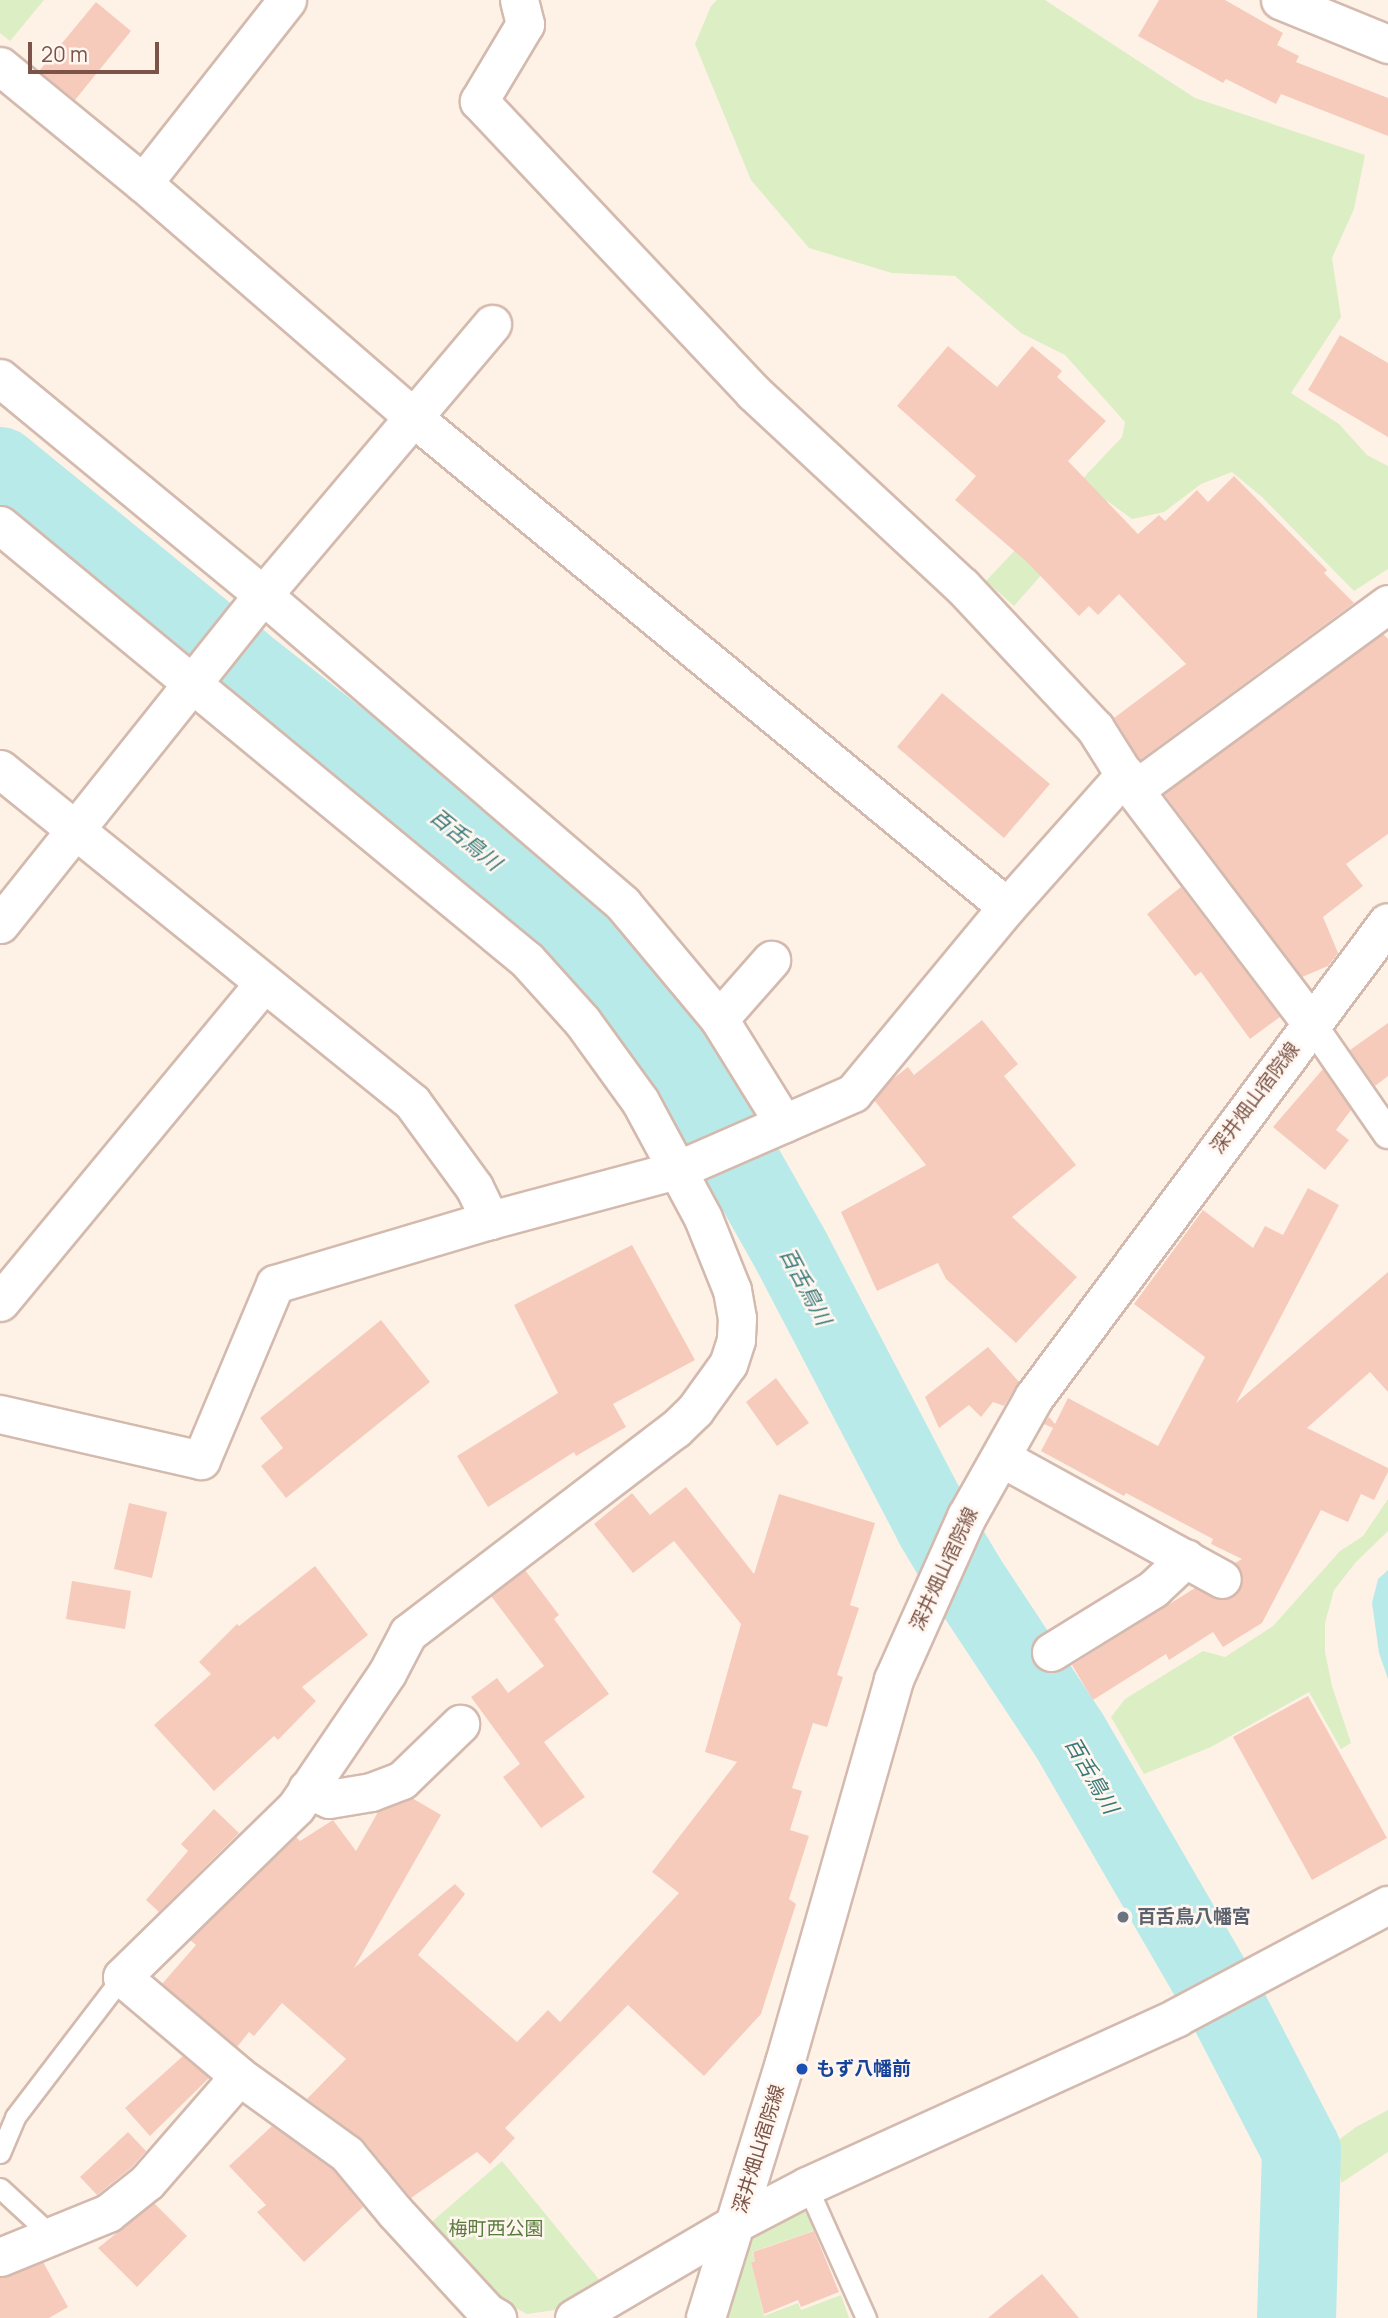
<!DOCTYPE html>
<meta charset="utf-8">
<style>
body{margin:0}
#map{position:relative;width:1388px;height:2318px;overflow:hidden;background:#fef2e7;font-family:Manrope,"Noto Sans JP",sans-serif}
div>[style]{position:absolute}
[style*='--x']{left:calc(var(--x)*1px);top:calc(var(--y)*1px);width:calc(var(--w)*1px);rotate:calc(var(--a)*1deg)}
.green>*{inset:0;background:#dbeec4}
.water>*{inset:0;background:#b9eaea}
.river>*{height:79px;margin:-39.5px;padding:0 39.5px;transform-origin:39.5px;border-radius:39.5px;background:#b9eaea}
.building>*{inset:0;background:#f6cbbc}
.roads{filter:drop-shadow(2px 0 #d4baae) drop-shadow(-2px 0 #d4baae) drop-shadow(0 2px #d4baae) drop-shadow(0 -2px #d4baae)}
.service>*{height:19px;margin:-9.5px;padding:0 9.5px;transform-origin:9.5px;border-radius:9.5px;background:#fff}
.pedestrian>*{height:28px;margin:-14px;padding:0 14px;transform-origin:14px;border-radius:14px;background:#fff}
.minor>*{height:37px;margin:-18.5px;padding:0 18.5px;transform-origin:18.5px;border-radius:18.5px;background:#fff}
.secondary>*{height:38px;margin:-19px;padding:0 19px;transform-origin:19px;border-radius:19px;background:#fff}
.dots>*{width:19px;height:19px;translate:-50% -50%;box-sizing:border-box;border:4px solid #fff6ef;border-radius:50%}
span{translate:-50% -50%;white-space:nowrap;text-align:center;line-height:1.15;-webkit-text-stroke:5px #fff6ef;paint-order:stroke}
.street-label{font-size:19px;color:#7b5348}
.worship-label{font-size:19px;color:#5b616d;font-weight:700}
.left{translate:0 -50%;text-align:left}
.transit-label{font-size:19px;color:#164399;font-weight:700}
.park-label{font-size:19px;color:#587b3c}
.water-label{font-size:21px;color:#387979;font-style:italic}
.scale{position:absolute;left:28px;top:42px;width:131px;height:32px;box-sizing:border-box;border:4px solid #7b5348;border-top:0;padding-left:9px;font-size:21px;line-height:24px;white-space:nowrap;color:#7b5348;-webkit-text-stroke:5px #fff6ef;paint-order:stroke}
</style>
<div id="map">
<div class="green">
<i style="clip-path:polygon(0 0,44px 0,10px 41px,0 33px)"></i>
<i style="clip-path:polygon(717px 0,1045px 0,1195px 98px,1365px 155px,1354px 209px,1332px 258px,1341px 317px,1291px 393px,1339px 424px,1367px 455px,1388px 466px,1388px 569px,1354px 591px,1262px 497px,1232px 472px,1201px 484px,1164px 512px,1132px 519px,1106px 500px,1062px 541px,1044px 572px,1014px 606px,986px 581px,1122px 437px,1125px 422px,1065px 355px,1021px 333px,955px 276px,892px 273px,809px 248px,751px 180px,695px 44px,711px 6px)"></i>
<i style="clip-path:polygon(1388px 1499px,1388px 1531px,1356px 1562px,1334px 1590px,1325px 1623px,1325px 1652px,1332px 1686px,1351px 1743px,1341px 1749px,1309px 1692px,1211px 1747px,1144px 1774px,1111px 1717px,1125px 1699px,1203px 1651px,1225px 1657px,1273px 1626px,1340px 1551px,1363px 1536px)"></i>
<i style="clip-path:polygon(1388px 2110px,1388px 2152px,1341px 2183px,1336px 2142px,1356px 2127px)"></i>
<i style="clip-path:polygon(502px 2161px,602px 2283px,555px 2310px,527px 2314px,502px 2301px,427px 2226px)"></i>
<i style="clip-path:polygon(804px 2210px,816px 2230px,752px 2252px,755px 2260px,751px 2262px,764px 2316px,798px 2303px,801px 2310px,841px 2295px,849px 2318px,728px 2318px,751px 2238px,757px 2230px)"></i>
</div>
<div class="water">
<i style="clip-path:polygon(1388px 1570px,1388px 1679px,1379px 1653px,1372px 1603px,1378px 1579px)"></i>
</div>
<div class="river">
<i style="--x:0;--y:466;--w:310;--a:39.2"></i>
<i style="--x:240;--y:662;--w:351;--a:38.2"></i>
<i style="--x:516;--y:879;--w:125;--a:44"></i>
<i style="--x:606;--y:966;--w:85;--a:52.2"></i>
<i style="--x:658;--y:1033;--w:107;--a:56"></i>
<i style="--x:718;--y:1122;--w:150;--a:60.5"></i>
<i style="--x:792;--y:1253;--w:307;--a:62.4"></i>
<i style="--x:934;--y:1525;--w:63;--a:59.3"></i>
<i style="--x:966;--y:1579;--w:187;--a:56.6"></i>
<i style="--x:1069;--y:1735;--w:321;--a:59.9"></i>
<i style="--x:1230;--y:2013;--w:154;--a:62.6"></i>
<i style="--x:1301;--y:2150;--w:168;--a:91.7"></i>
</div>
<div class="building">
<i style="clip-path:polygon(1159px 0,1225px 0,1283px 33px,1277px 45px,1299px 56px,1296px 62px,1388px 98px,1388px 136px,1281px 94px,1276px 104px,1226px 79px,1223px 83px,1138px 36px)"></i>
<i style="clip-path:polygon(96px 2px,131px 31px,75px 100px,39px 71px)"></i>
<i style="clip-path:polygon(1340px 335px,1388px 363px,1388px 437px,1308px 390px)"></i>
<i style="clip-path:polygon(948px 346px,997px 387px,1032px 346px,1062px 371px,1057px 377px,1106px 421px,1068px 461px,1138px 534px,1159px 515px,1165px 521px,1197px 490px,1208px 502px,1234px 476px,1327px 570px,1324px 573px,1354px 603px,1140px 760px,1114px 718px,1186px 664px,1119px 594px,1098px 615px,1089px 606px,1079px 616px,1027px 562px,955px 500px,976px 476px,897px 406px)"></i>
<i style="clip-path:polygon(1383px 634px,1388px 639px,1388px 834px,1346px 864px,1363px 886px,1323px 917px,1338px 953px,1328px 966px,1302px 977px,1164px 794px)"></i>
<i style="clip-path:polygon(942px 693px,1050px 784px,1004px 838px,897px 747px)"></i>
<i style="clip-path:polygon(1181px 887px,1280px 1017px,1250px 1039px,1201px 972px,1195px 976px,1147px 914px)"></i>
<i style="clip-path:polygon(982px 1020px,1018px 1064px,1004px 1076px,1076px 1165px,1012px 1217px,1077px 1277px,1016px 1343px,946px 1279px,938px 1263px,877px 1291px,841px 1212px,926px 1165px,874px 1100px,890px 1081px,908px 1067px,914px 1075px)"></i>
<i style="clip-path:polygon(1388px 1023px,1388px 1076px,1375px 1086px,1350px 1050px)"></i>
<i style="clip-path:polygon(1323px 1069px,1351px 1110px,1336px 1130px,1349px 1140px,1325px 1170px,1273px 1127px)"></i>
<i style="clip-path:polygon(1308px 1188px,1339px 1205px,1236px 1403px,1388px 1272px,1388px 1392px,1370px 1372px,1307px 1428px,1388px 1468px,1388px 1472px,1374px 1500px,1361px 1494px,1348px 1522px,1321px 1510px,1262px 1623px,1223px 1647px,1213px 1632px,1169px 1660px,1166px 1654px,1093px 1700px,1072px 1665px,1195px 1588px,1222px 1600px,1233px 1597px,1240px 1590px,1243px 1579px,1235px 1563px,1242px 1559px,1211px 1544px,1213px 1539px,1126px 1493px,1124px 1496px,1041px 1451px,1053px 1428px,1044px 1424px,1049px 1417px,1055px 1424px,1068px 1398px,1158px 1446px,1205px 1357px,1134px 1304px,1203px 1210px,1253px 1248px,1265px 1226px,1283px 1235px)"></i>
<i style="clip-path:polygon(632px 1245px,695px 1360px,613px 1404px,626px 1427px,576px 1456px,574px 1452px,488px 1507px,457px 1456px,558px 1393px,514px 1305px)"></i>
<i style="clip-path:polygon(381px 1320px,430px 1382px,286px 1498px,261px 1466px,283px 1448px,260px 1418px)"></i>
<i style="clip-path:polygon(988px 1347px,1019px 1382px,1004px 1406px,993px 1402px,981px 1417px,969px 1405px,939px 1428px,925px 1397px)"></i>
<i style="clip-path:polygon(776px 1378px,809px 1423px,777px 1446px,746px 1402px)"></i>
<i style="clip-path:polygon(686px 1487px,754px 1574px,779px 1494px,875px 1523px,850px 1605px,859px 1608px,837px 1675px,843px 1677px,827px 1727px,813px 1723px,792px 1788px,802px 1791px,790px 1830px,809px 1836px,789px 1899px,796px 1904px,761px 2014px,704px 2076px,628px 2005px,505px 2128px,515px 2138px,490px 2164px,477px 2152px,411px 2198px,363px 2140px,307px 2099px,346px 2059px,282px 2003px,254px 2036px,249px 2032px,237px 2047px,162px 1984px,196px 1945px,190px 1940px,296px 1837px,300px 1841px,333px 1820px,356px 1851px,378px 1812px,412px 1798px,441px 1815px,354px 1968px,455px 1884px,465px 1894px,418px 1955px,517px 2042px,548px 2010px,560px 2022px,679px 1893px,652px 1872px,737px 1762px,705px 1752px,741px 1624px,674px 1541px,633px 1573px,594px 1524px,632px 1493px,650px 1515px)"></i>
<i style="clip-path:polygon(129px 1503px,167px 1512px,152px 1578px,114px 1569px)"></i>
<i style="clip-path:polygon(315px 1566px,368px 1635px,302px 1687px,316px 1701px,278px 1740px,274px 1736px,214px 1791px,154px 1725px,211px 1674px,199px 1662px,237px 1624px,239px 1626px)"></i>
<i style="clip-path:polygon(525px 1570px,559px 1615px,554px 1619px,609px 1694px,544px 1742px,585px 1797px,541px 1828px,503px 1777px,520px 1764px,471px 1697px,497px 1678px,508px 1693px,544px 1666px,491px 1596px)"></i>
<i style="clip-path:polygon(72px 1581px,131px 1591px,125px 1629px,66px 1619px)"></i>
<i style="clip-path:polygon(1308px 1696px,1387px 1838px,1312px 1880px,1233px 1737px)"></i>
<i style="clip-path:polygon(214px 1809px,239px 1833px,159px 1912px,146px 1900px,188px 1851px,181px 1844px)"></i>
<i style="clip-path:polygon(183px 2056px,209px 2078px,150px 2136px,125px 2108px)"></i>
<i style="clip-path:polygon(272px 2126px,333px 2169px,363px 2207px,304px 2262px,257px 2212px,266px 2205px,229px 2166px)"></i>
<i style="clip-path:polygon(128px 2132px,146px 2151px,132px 2167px,97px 2195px,80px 2177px)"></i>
<i style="clip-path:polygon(154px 2203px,187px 2236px,137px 2287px,98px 2248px)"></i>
<i style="clip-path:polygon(814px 2231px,839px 2292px,801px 2307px,798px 2300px,764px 2314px,751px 2262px,755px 2261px,753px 2252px)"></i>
<i style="clip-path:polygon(43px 2262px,68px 2307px,49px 2318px,0 2318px,0 2278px)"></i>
<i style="clip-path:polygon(1042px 2274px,1079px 2318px,988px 2318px)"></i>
</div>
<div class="roads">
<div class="service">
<i style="--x:0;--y:2153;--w:39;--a:-67"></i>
<i style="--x:15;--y:2117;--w:176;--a:-52.6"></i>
<i style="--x:807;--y:2186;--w:145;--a:65.9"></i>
<i style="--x:0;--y:2188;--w:69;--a:42.7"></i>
</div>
<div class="pedestrian">
<i style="--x:1311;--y:1023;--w:135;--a:55.3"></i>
</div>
<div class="minor">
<i style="--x:519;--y:0;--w:25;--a:76"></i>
<i style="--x:525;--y:24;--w:90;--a:120.9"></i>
<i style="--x:479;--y:101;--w:400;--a:46.7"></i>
<i style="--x:753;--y:392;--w:285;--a:42.9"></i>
<i style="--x:962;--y:586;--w:195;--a:46.9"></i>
<i style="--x:1095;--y:728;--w:73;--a:57.8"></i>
<i style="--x:1134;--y:790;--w:293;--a:52.8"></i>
<i style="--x:1280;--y:0;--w:117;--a:22.2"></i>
<i style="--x:0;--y:66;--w:185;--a:39.3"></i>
<i style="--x:143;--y:183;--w:360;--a:40.9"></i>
<i style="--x:415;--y:419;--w:767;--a:39.5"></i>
<i style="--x:143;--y:183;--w:233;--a:-51.8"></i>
<i style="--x:0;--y:378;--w:341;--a:39.5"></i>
<i style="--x:263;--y:595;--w:474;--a:40.6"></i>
<i style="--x:623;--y:904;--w:150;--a:50.1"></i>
<i style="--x:719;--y:1019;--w:123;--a:58.2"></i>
<i style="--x:0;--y:525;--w:683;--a:39.54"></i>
<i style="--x:527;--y:960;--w:82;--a:48"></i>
<i style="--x:582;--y:1021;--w:99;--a:54.1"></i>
<i style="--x:640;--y:1101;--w:133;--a:61.7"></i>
<i style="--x:703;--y:1218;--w:78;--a:68.1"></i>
<i style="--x:732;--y:1290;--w:28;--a:80"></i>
<i style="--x:737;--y:1318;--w:22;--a:93"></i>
<i style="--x:736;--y:1340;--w:25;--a:108"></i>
<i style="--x:728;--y:1364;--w:57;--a:125.7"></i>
<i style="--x:695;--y:1410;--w:28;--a:136"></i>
<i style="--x:675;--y:1429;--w:336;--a:142.6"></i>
<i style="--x:408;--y:1633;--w:45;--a:117.7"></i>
<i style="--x:387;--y:1673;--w:162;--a:124.2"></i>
<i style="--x:296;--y:1807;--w:243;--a:135.7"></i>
<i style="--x:122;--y:1977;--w:153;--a:40.2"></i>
<i style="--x:239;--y:2076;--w:133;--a:35.8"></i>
<i style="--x:347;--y:2154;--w:75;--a:50.4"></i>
<i style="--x:395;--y:2212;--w:136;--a:47.4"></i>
<i style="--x:487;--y:2312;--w:12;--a:31"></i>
<i style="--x:0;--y:769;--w:530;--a:38.95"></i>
<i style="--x:412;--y:1102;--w:105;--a:53.9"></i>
<i style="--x:474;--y:1187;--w:37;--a:64"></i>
<i style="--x:1134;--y:790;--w:315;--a:-36.2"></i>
<i style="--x:0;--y:924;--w:421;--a:-51.4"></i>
<i style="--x:263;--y:595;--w:355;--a:-49.8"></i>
<i style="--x:719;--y:1019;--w:79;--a:-48.6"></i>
<i style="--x:0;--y:1302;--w:414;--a:-50.4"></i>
<i style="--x:0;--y:1414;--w:206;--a:12.9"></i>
<i style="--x:201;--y:1460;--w:191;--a:-67.2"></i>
<i style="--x:275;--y:1284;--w:224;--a:-16.6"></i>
<i style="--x:490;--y:1220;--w:194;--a:-15"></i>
<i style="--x:677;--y:1170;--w:192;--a:-23.6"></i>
<i style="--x:853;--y:1093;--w:241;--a:-50.4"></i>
<i style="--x:1007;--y:907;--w:178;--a:-48.4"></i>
<i style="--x:1000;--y:1457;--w:253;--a:28.8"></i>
<i style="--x:1051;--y:1652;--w:120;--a:-31.7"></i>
<i style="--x:1153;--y:1589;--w:45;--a:-43.2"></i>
<i style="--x:307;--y:1789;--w:24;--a:24"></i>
<i style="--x:329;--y:1799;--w:43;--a:-9.5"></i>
<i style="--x:371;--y:1792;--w:33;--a:-21"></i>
<i style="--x:402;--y:1780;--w:81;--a:-44"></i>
<i style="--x:0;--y:2257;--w:117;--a:-22.2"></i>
<i style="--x:108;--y:2213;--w:50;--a:-38.5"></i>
<i style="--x:147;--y:2182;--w:140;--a:-49"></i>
<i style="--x:574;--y:2318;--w:188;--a:-30.4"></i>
<i style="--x:736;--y:2223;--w:80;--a:-27.5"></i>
<i style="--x:807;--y:2186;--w:407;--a:-24.5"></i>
<i style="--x:1177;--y:2017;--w:239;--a:-28"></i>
</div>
<div class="secondary">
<i style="--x:706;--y:2318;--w:267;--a:-72.8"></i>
<i style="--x:785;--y:2063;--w:398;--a:-74.1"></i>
<i style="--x:894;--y:1680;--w:179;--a:-65.9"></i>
<i style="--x:967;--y:1517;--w:137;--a:-60.6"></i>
<i style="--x:1034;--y:1398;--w:592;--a:-53.3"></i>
</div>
</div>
<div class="dots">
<i style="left:1123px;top:1917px;background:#6b7280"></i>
<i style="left:802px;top:2069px;background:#1a4fb4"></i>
</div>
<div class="street-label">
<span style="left:1255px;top:1098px;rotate:-53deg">深井畑山宿院線</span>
<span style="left:944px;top:1569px;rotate:-65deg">深井畑山宿院線</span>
<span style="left:759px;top:2149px;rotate:-73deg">深井畑山宿院線</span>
</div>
<div class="worship-label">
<span class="left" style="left:1137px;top:1917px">百舌鳥八幡宮</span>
</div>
<div class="transit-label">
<span class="left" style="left:816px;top:2069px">もず八幡前</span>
</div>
<div class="park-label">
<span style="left:496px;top:2229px">梅町西公園</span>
</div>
<div class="water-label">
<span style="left:466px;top:839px;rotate:39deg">百舌鳥川</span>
<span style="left:806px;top:1286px;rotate:62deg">百舌鳥川</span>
<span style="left:1092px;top:1775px;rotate:60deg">百舌鳥川</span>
</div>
<div class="scale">20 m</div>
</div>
